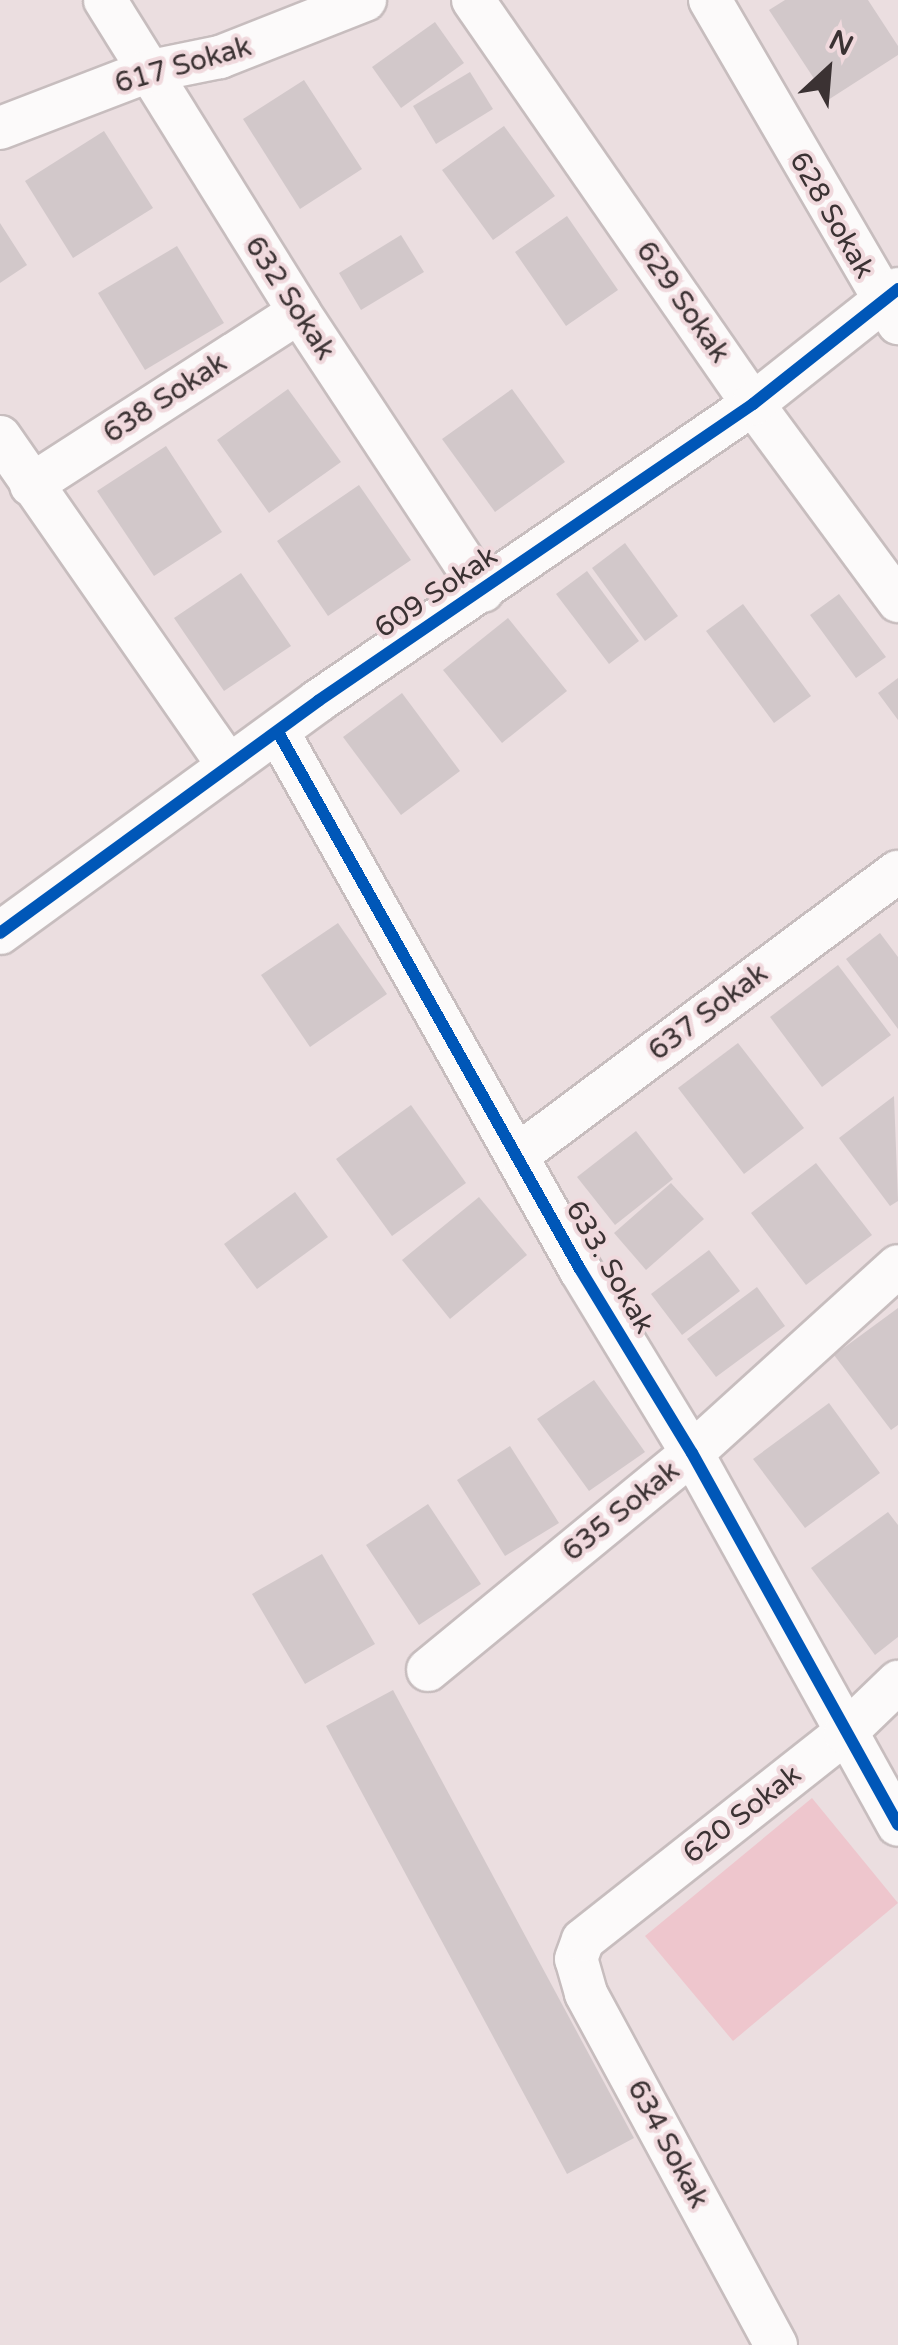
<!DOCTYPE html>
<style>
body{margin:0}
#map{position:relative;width:898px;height:2345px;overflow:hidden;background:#ebdee0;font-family:"Varela Round",sans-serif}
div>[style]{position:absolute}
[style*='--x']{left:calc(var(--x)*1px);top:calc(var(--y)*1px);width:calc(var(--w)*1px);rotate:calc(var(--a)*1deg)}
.green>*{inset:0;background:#eec6cd}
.building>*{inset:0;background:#d2c8ca}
.roads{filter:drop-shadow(2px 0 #c7bdbe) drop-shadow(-2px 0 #c7bdbe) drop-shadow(0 2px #c7bdbe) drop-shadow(0 -2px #c7bdbe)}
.minor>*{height:42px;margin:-21px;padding:0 21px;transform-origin:21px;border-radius:21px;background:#fcfafa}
.cycleway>*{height:12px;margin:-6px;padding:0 6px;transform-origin:6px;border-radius:6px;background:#0057b8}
span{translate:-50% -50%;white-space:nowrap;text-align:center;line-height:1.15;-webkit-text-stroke:8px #f0d9dd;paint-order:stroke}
.street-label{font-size:28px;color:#3b3233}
.north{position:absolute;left:778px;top:20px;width:100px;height:100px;-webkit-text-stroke:8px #f0d9dd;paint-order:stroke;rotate:26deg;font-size:28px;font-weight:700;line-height:40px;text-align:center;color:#3b3233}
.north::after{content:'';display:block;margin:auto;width:35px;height:45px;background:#3b3233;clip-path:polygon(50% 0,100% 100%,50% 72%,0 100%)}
</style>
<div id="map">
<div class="green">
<i style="clip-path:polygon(812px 1798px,898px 1903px,733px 2041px,645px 1936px)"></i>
</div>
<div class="building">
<i style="clip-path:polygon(785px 0,868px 0,898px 46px,898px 55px,828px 100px,769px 10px)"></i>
<i style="clip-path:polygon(435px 22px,464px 63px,401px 108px,372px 67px)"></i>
<i style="clip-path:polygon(470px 72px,493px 109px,436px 144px,413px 106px)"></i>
<i style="clip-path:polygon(304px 80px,362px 169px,300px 209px,243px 119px)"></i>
<i style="clip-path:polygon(504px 126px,555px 196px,493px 240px,442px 170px)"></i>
<i style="clip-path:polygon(104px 131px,153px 208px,73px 258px,25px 181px)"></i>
<i style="clip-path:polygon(567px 216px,618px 290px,566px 326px,515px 252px)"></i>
<i style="clip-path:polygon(0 223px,27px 265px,0 283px)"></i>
<i style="clip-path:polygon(401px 235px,424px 272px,361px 310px,339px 273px)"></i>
<i style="clip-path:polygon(177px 246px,224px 323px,145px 370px,98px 293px)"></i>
<i style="clip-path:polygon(288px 389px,341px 462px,269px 513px,217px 440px)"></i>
<i style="clip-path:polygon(512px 389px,565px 462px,495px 512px,442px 439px)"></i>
<i style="clip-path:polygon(166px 446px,222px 532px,154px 576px,97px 491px)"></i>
<i style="clip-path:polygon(359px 485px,411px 560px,328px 616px,277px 541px)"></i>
<i style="clip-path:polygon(625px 543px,678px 616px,645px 641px,592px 568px)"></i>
<i style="clip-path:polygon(587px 571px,639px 641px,609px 664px,556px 594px)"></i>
<i style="clip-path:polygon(241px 573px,291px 646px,224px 691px,174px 618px)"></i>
<i style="clip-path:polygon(839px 594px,886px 657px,856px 678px,810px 615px)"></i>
<i style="clip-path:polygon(743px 604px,811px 696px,774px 723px,706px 631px)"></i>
<i style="clip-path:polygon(508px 618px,567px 691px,502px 743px,443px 670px)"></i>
<i style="clip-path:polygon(898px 678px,898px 720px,878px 693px)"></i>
<i style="clip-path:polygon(402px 693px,460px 771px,401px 815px,343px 737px)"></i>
<i style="clip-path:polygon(338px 923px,387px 994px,310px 1047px,261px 975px)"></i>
<i style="clip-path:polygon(880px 933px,898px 957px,898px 1029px,846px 959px)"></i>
<i style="clip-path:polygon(838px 965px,891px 1035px,822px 1087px,770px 1017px)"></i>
<i style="clip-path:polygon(738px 1043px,804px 1128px,744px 1174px,678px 1088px)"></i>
<i style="clip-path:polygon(894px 1096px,898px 1201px,890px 1206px,839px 1138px)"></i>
<i style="clip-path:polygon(411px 1105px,466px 1183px,392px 1236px,336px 1159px)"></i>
<i style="clip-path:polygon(636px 1131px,673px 1179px,615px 1225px,577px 1177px)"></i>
<i style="clip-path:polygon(816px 1163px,872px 1235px,806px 1285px,751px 1213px)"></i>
<i style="clip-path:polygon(671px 1183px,704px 1219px,646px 1270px,614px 1233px)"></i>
<i style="clip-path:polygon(295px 1192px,328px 1237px,257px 1289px,224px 1244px)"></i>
<i style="clip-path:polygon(479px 1197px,527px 1255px,450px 1319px,402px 1260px)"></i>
<i style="clip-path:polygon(709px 1250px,740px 1291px,682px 1335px,651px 1294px)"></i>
<i style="clip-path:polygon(757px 1287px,785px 1326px,716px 1377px,687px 1339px)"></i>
<i style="clip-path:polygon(898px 1308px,898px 1425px,891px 1430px,834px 1355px)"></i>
<i style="clip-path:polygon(594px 1380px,645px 1452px,589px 1491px,537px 1419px)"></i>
<i style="clip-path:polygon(829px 1403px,880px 1473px,805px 1528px,753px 1459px)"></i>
<i style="clip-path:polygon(510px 1446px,559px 1523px,505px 1556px,457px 1480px)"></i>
<i style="clip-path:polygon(428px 1504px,481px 1584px,419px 1625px,366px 1545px)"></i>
<i style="clip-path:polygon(888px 1512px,898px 1525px,898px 1637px,875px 1655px,811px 1568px)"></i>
<i style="clip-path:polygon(322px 1554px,375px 1644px,305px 1684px,252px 1594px)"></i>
<i style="clip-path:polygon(393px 1690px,634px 2138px,567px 2174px,326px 1726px)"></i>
</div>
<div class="roads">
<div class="minor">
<i style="--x:105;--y:0;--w:367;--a:58.1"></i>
<i style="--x:299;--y:312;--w:334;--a:56.6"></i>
<i style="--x:473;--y:0;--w:492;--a:55.3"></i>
<i style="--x:753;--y:404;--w:245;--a:53.6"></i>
<i style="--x:710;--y:0;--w:374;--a:59.8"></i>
<i style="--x:0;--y:128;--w:156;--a:-21"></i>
<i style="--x:146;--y:72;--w:76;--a:-11.5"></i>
<i style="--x:220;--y:57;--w:156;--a:-21.5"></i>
<i style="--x:0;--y:437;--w:401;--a:55.2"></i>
<i style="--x:31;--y:485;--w:319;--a:-32.8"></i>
<i style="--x:279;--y:734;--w:614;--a:60.64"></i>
<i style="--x:580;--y:1269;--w:215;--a:58.7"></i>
<i style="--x:692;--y:1453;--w:425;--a:61"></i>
<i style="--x:0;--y:933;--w:394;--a:-36.1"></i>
<i style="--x:318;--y:701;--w:527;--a:-34.32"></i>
<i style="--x:753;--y:404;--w:185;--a:-38.4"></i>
<i style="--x:519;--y:1154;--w:472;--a:-36.7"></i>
<i style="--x:428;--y:1670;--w:342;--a:-39.4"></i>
<i style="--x:692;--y:1453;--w:278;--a:-42.2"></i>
<i style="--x:776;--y:2345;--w:400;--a:-118.4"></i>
<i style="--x:586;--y:1993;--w:35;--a:-106"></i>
<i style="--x:576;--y:1959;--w:20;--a:-70"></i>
<i style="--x:583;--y:1940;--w:334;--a:-38.3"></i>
<i style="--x:845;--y:1733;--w:74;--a:-43.9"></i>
</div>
</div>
<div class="cycleway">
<i style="--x:279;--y:734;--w:614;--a:60.64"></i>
<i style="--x:580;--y:1269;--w:215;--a:58.7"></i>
<i style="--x:692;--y:1453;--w:425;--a:61"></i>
<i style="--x:0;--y:933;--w:394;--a:-36.1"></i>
<i style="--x:318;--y:701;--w:527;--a:-34.32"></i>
<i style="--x:753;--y:404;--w:185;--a:-38.4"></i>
</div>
<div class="street-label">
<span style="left:183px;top:65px;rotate:-16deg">617 Sokak</span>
<span style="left:832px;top:215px;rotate:60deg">628 Sokak</span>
<span style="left:290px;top:298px;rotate:57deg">632 Sokak</span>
<span style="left:683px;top:302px;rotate:55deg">629 Sokak</span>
<span style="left:165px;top:398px;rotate:-33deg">638 Sokak</span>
<span style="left:436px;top:592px;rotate:-34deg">609 Sokak</span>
<span style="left:708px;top:1012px;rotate:-37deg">637 Sokak</span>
<span style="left:610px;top:1267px;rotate:60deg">633. Sokak</span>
<span style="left:621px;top:1511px;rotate:-39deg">635 Sokak</span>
<span style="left:742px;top:1814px;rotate:-38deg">620 Sokak</span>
<span style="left:668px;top:2144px;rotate:62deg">634 Sokak</span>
</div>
<div class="north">N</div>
</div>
